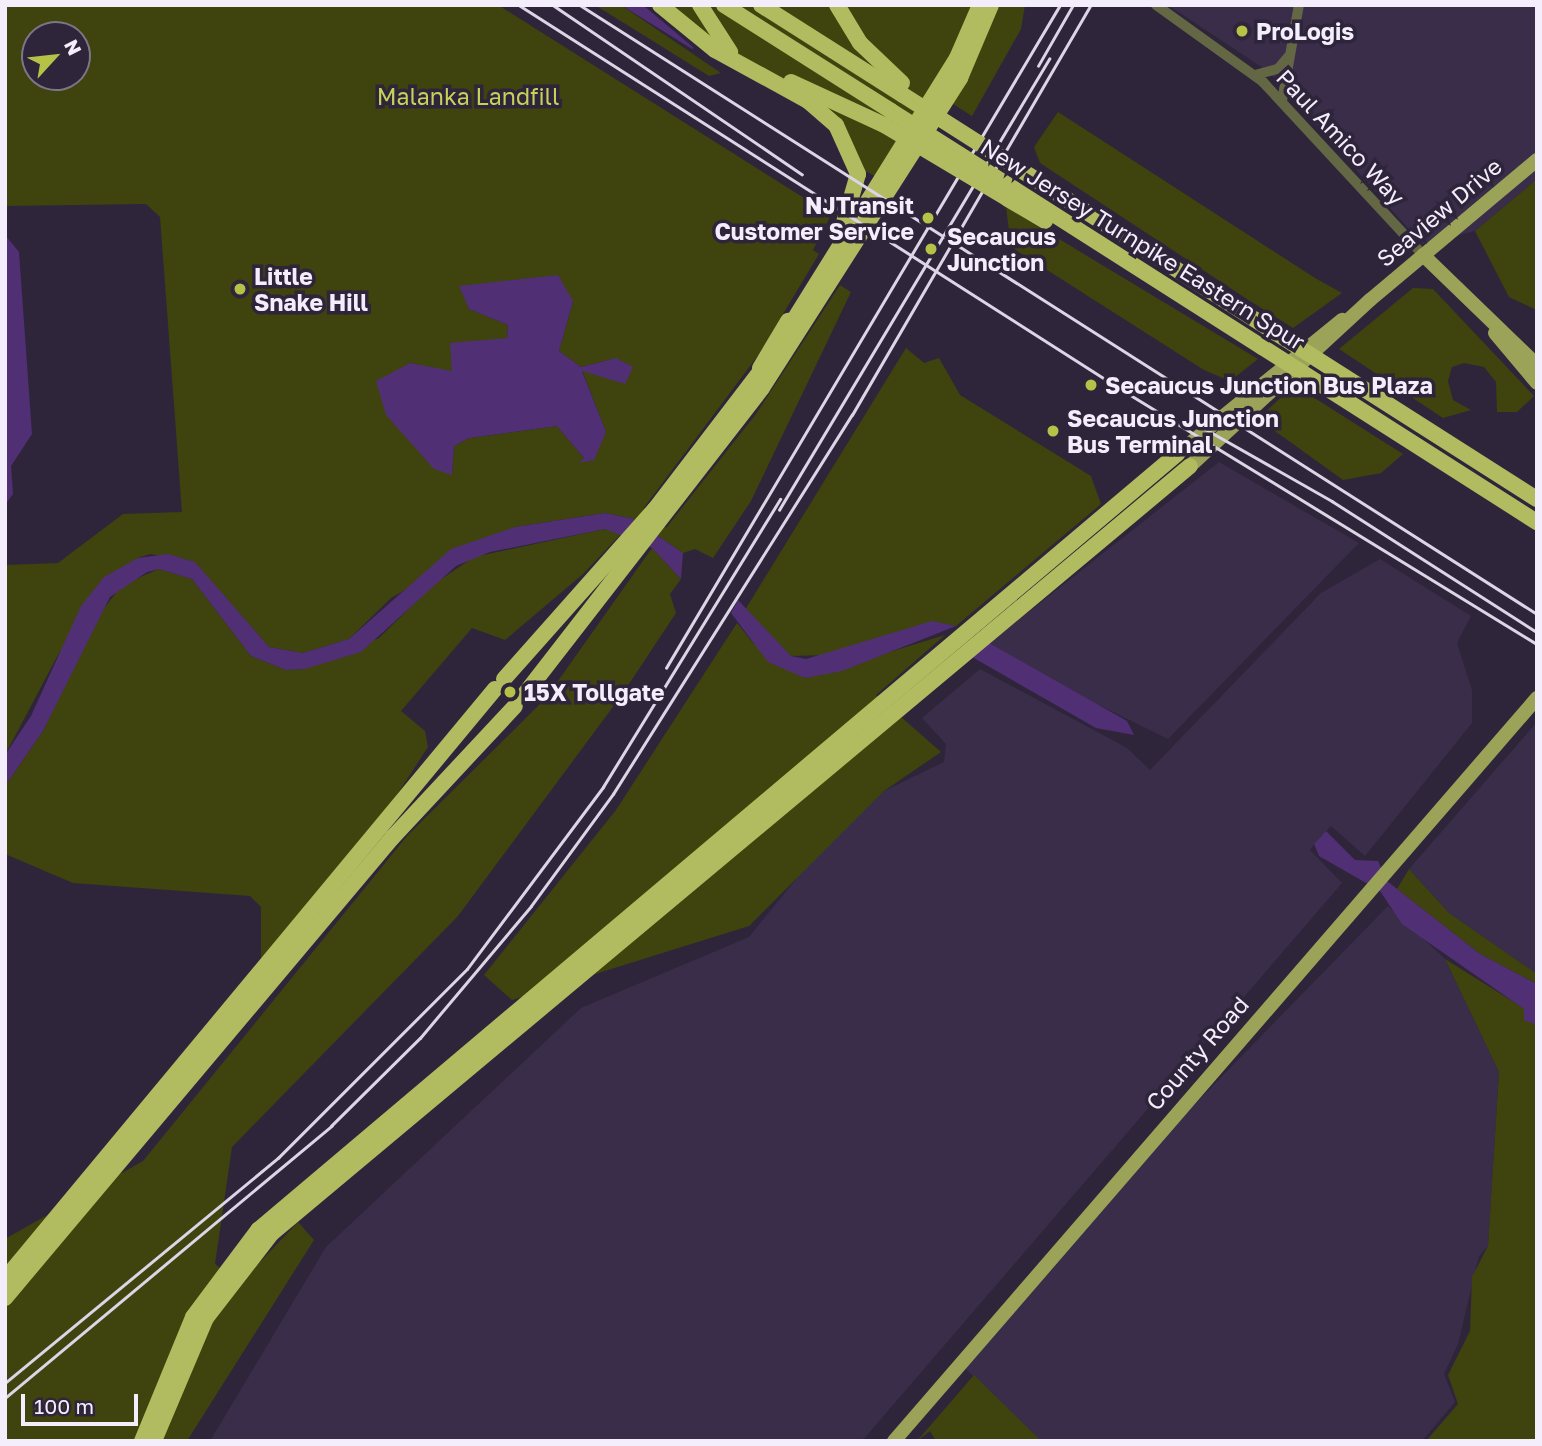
<!DOCTYPE html>
<style>
body{margin:0}
#map{position:relative;width:1542px;height:1446px;overflow:hidden;background:#2e253b;font-family:"Golos Text",sans-serif}
div>[style]{position:absolute}
[style*='--x']{left:calc(var(--x)*1px);top:calc(var(--y)*1px);width:calc(var(--w)*1px);rotate:calc(var(--a)*1deg)}
.built>*{inset:0;background:#392d49}
.green>*{inset:0;background:#3f430d}
.water>*{inset:0;background:#512f75}
.minor>*{height:10px;margin:-5px;padding:0 5px;transform-origin:5px;border-radius:5px;background:#636744}
.major>*{height:14px;margin:-7px;padding:0 7px;transform-origin:7px;border-radius:7px;background:#9ba358}
.highway>*{height:16px;margin:-8px;padding:0 8px;transform-origin:8px;border-radius:8px;background:#b1bb5f}
.rail>*{height:2.5px;margin:-1.25px;padding:0 1.25px;transform-origin:1.25px;border-radius:1.25px;background:#dbd5e5}
.highway-bridge>*{height:16px;margin:-8px;padding:0 8px;transform-origin:8px;border-radius:8px;background:#b1bb5f}
.dots>*{width:19px;height:19px;translate:-50% -50%;box-sizing:border-box;border:4px solid #2e253b;border-radius:50%}
span{translate:-50% -50%;white-space:nowrap;text-align:center;line-height:1.15;-webkit-text-stroke:7px #2e253b;paint-order:stroke}
.poi-label{font-size:23px;color:#f3edfc;font-weight:700}
.left{translate:0 -50%;text-align:left}
.right{translate:-100% -50%;text-align:right}
.park-label{font-size:23px;color:#c6d257}
.street-label{font-size:23px;color:#f3edfc}
.frame{position:absolute;inset:0;border:7px solid #f3edfc;pointer-events:none}
.north{position:absolute;left:21px;top:21px;width:70px;height:70px;box-sizing:border-box;background:#2e253b;border:2px solid #7d7588;border-radius:50%;rotate:63deg;font-size:19px;font-weight:700;line-height:28px;text-align:center;color:#f3edfc}
.north::after{content:'';display:block;margin:auto;width:24px;height:32px;background:#b6c148;clip-path:polygon(50% 0,100% 100%,50% 72%,0 100%)}
.scale{position:absolute;left:21px;top:1394px;width:117px;height:32px;box-sizing:border-box;border:4px solid #f3edfc;border-top:0;padding-left:9px;font-size:21px;line-height:24px;white-space:nowrap;color:#f3edfc;-webkit-text-stroke:5px #2e253b;paint-order:stroke}
</style>
<div id="map">
<div class="built">
<i style="clip-path:polygon(1168px 5px,1537px 5px,1537px 179px,1475px 231px,1422px 244px,1269px 72px)"></i>
<i style="clip-path:polygon(1219px 462px,1359px 543px,1168px 739px,1032px 672px,989px 643px)"></i>
<i style="clip-path:polygon(1380px 559px,1471px 616px,1457px 643px,1472px 690px,1472px 723px,1365px 856px,1331px 826px,1314px 844px,1310px 850px,1342px 883px,862px 1441px,210px 1441px,326px 1247px,581px 1008px,749px 937px,805px 868px,884px 791px,944px 762px,946px 744px,922px 718px,980px 669px,1127px 748px,1150px 770px,1321px 593px)"></i>
<i style="clip-path:polygon(1537px 722px,1537px 974px,1449px 913px,1409px 869px)"></i>
<i style="clip-path:polygon(1388px 906px,1445px 959px,1499px 1072px,1488px 1246px,1479px 1256px,1458px 1344px,1444px 1374px,1455px 1402px,1422px 1441px,1040px 1441px,962px 1365px,1151px 1149px)"></i>
</div>
<div class="green">
<i style="clip-path:polygon(evenodd,5px 5px,498px 5px,831px 215px,813px 250px,819px 254px,759px 354px,643px 509px,666px 528px,756px 414px,840px 285px,851px 292px,751px 501px,713px 558px,695px 549px,683px 553px,634px 519px,605px 513px,515px 527px,391px 598px,349px 639px,303px 653px,269px 647px,194px 562px,150px 554px,138px 558px,59px 653px,5px 755px,5px 565px,58px 563px,123px 514px,182px 512px,160px 217px,146px 204px,5px 206px,5px 5px,35px 35px,77px 35px,77px 77px,35px 77px,35px 35px,5px 5px,460px 286px,573px 301px,559px 351px,581px 367px,616px 358px,582px 370px,606px 432px,580px 463px,584px 458px,557px 426px,469px 438px,454px 446px,452px 474px,410px 363px,452px 372px,507px 339px,508px 325px,469px 309px,460px 286px)"></i>
<i style="clip-path:polygon(595px 5px,621px 5px,721px 73px,709px 76px)"></i>
<i style="clip-path:polygon(666px 5px,1025px 5px,1021px 29px,972px 116px,931px 90px,876px 177px,862px 169px,846px 128px,706px 42px)"></i>
<i style="clip-path:polygon(1058px 112px,1315px 278px,1342px 293px,1293px 328px,1250px 301px,1040px 163px,1034px 147px)"></i>
<i style="clip-path:polygon(1537px 179px,1537px 310px,1509px 297px,1475px 231px)"></i>
<i style="clip-path:polygon(1006px 207px,1258px 359px,1230px 381px,1204px 370px,1011px 247px)"></i>
<i style="clip-path:polygon(1413px 288px,1433px 289px,1534px 396px,1517px 412px,1497px 412px,1496px 382px,1484px 367px,1464px 363px,1452px 367px,1448px 381px,1453px 400px,1471px 410px,1443px 418px,1339px 349px)"></i>
<i style="clip-path:polygon(906px 348px,924px 363px,939px 358px,960px 395px,1091px 476px,1101px 504px,956px 626px,932px 622px,828px 655px,791px 656px,745px 610px)"></i>
<i style="clip-path:polygon(1294px 385px,1403px 454px,1381px 473px,1343px 480px,1258px 419px)"></i>
<i style="clip-path:polygon(605px 529px,622px 533px,583px 574px,505px 640px,472px 628px,401px 711px,425px 731px,428px 747px,383px 816px,261px 960px,261px 907px,250px 896px,73px 883px,5px 854px,5px 786px,43px 731px,92px 624px,122px 585px,159px 569px,192px 579px,251px 656px,286px 670px,305px 669px,379px 638px,434px 584px,474px 557px)"></i>
<i style="clip-path:polygon(652px 548px,681px 579px,670px 594px,676px 613px,621px 696px,458px 916px,232px 1147px,215px 1264px,240px 1283px,298px 1222px,314px 1240px,187px 1441px,5px 1441px,5px 1239px,143px 1161px,407px 836px,546px 698px)"></i>
<i style="clip-path:polygon(737px 623px,754px 644px,805px 678px,945px 635px,876px 695px,941px 752px,884px 791px,749px 926px,512px 1000px,484px 975px,616px 810px)"></i>
<i style="clip-path:polygon(1409px 869px,1449px 913px,1537px 974px,1537px 984px,1480px 954px,1397px 889px)"></i>
<i style="clip-path:polygon(1445px 959px,1525px 1009px,1537px 1025px,1537px 1441px,1426px 1441px,1458px 1404px,1448px 1375px,1470px 1331px,1472px 1277px,1488px 1246px,1499px 1072px)"></i>
<i style="clip-path:polygon(974px 1375px,1041px 1441px,936px 1441px,930px 1431px,917px 1441px)"></i>
</div>
<div class="water">
<i style="clip-path:polygon(621px 5px,643px 5px,694px 48px,692px 49px)"></i>
<i style="clip-path:polygon(5px 235px,19px 252px,32px 434px,11px 466px,13px 494px,5px 505px)"></i>
<i style="clip-path:polygon(558px 275px,573px 301px,559px 351px,581px 367px,616px 358px,633px 367px,625px 384px,582px 371px,606px 432px,594px 460px,579px 463px,584px 458px,557px 426px,469px 438px,454px 446px,452px 475px,434px 469px,386px 415px,376px 381px,410px 363px,452px 371px,450px 343px,507px 338px,508px 325px,469px 309px,459px 286px)"></i>
<i style="clip-path:polygon(605px 513px,634px 519px,683px 553px,681px 579px,652px 548px,605px 529px,490px 552px,456px 566px,361px 652px,305px 669px,286px 670px,251px 656px,192px 579px,159px 569px,147px 572px,110px 597px,43px 731px,5px 786px,5px 755px,31px 716px,81px 606px,104px 577px,138px 558px,168px 554px,195px 562px,269px 647px,303px 653px,349px 639px,451px 549px,515px 527px)"></i>
<i style="clip-path:polygon(738px 600px,791px 656px,806px 659px,932px 621px,956px 626px,842px 671px,805px 678px,768px 662px,731px 613px)"></i>
<i style="clip-path:polygon(989px 643px,1127px 721px,1134px 735px,1096px 728px,972px 657px)"></i>
<i style="clip-path:polygon(1326px 831px,1355px 860px,1378px 861px,1387px 881px,1480px 954px,1537px 984px,1537px 1025px,1524px 1020px,1524px 1009px,1402px 924px,1380px 891px,1319px 856px,1314px 844px)"></i>
</div>
<div class="minor">
<i style="--x:1156;--y:5;--w:132;--a:35.7"></i>
<i style="--x:1263;--y:82;--w:236;--a:47.2"></i>
<i style="--x:1255;--y:75;--w:24;--a:-15"></i>
<i style="--x:1278;--y:69;--w:16;--a:-50"></i>
<i style="--x:1282;--y:101;--w:97;--a:-80"></i>
</div>
<div class="major">
<i style="--x:1423;--y:255;--w:158;--a:44"></i>
<i style="--x:1495;--y:333;--w:65;--a:50"></i>
<i style="--x:1177;--y:454;--w:213;--a:-39.1"></i>
<i style="--x:1190;--y:466;--w:245;--a:-42.7"></i>
<i style="--x:1370;--y:300;--w:218;--a:-40"></i>
<i style="--x:894;--y:1441;--w:983;--a:-49.13"></i>
</div>
<div class="highway">
<i style="--x:660;--y:5;--w:71;--a:39.3"></i>
<i style="--x:715;--y:50;--w:106;--a:28.7"></i>
<i style="--x:808;--y:101;--w:37;--a:41"></i>
<i style="--x:836;--y:125;--w:54;--a:65.8"></i>
<i style="--x:858;--y:174;--w:54;--a:106.1"></i>
<i style="--x:700;--y:5;--w:56;--a:57.4"></i>
<i style="--x:724;--y:5;--w:198;--a:32.4"></i>
<i style="--x:761;--y:5;--w:168;--a:32.4"></i>
<i style="--x:837;--y:5;--w:44;--a:58.8"></i>
<i style="--x:860;--y:43;--w:58;--a:43.6"></i>
<i style="--x:791;--y:82;--w:102;--a:24.8"></i>
<i style="--x:1024;--y:172;--w:299;--a:32.6"></i>
<i style="--x:1014;--y:189;--w:294;--a:32.5"></i>
<i style="--x:1008;--y:199;--w:43;--a:30.7"></i>
<i style="--x:787;--y:331;--w:322;--a:-58.1"></i>
<i style="--x:957;--y:58;--w:58;--a:-66.5"></i>
<i style="--x:760;--y:368;--w:55;--a:-59.2"></i>
<i style="--x:504;--y:679;--w:227;--a:-48.4"></i>
<i style="--x:655;--y:509;--w:186;--a:-52.6"></i>
<i style="--x:524;--y:695;--w:388;--a:-52.2"></i>
<i style="--x:762;--y:388;--w:368;--a:-57.4"></i>
<i style="--x:960;--y:78;--w:79;--a:-67"></i>
<i style="--x:5;--y:1279;--w:767;--a:-50.29"></i>
<i style="--x:5;--y:1298;--w:601;--a:-49.93"></i>
<i style="--x:392;--y:838;--w:180;--a:-47"></i>
<i style="--x:142;--y:1441;--w:134;--a:-67.6"></i>
<i style="--x:193;--y:1317;--w:109;--a:-53.2"></i>
<i style="--x:258;--y:1230;--w:1203;--a:-40.18"></i>
<i style="--x:154;--y:1441;--w:134;--a:-67.1"></i>
<i style="--x:206;--y:1318;--w:108;--a:-52.2"></i>
<i style="--x:272;--y:1233;--w:1196;--a:-39.88"></i>
</div>
<div class="rail">
<i style="--x:519;--y:5;--w:718;--a:32.54"></i>
<i style="--x:1124;--y:391;--w:484;--a:31.5"></i>
<i style="--x:553;--y:5;--w:301;--a:34.2"></i>
<i style="--x:580;--y:5;--w:1134;--a:32.47"></i>
<i style="--x:1038;--y:66;--w:70;--a:-60.2"></i>
<i style="--x:1193;--y:422;--w:160;--a:29.6"></i>
<i style="--x:1332;--y:501;--w:243;--a:32.6"></i>
<i style="--x:779;--y:510;--w:526;--a:-59.09"></i>
<i style="--x:666;--y:668;--w:771;--a:-59.28"></i>
<i style="--x:5;--y:1383;--w:354;--a:-39.5"></i>
<i style="--x:278;--y:1158;--w:267;--a:-45"></i>
<i style="--x:467;--y:969;--w:227;--a:-53.2"></i>
<i style="--x:603;--y:787;--w:338;--a:-58.4"></i>
<i style="--x:5;--y:1398;--w:425;--a:-39.8"></i>
<i style="--x:331;--y:1126;--w:125;--a:-44.7"></i>
<i style="--x:420;--y:1038;--w:172;--a:-49.9"></i>
<i style="--x:531;--y:906;--w:139;--a:-53.8"></i>
<i style="--x:613;--y:794;--w:448;--a:-57.8"></i>
<i style="--x:852;--y:415;--w:475;--a:-59.8"></i>
</div>
<div class="highway-bridge">
<i style="--x:903;--y:95;--w:143;--a:32.5"></i>
<i style="--x:891;--y:111;--w:146;--a:32.4"></i>
<i style="--x:884;--y:125;--w:144;--a:30.8"></i>
<i style="--x:1276;--y:333;--w:309;--a:32.5"></i>
<i style="--x:1262;--y:347;--w:326;--a:32.5"></i>
</div>
<div class="dots">
<i style="left:1242px;top:31px;background:#b6c148"></i>
<i style="left:928px;top:218px;background:#b6c148"></i>
<i style="left:931px;top:249px;background:#b6c148"></i>
<i style="left:240px;top:289px;background:#b6c148"></i>
<i style="left:1091px;top:385px;background:#b6c148"></i>
<i style="left:1053px;top:431px;background:#b6c148"></i>
<i style="left:510px;top:692px;background:#b6c148"></i>
</div>
<div class="poi-label">
<span class="left" style="left:1256px;top:31px">ProLogis</span>
<span class="right" style="left:914px;top:218px">NJTransit<br>Customer Service</span>
<span class="left" style="left:947px;top:249px">Secaucus<br>Junction</span>
<span class="left" style="left:254px;top:289px">Little<br>Snake Hill</span>
<span class="left" style="left:1105px;top:385px">Secaucus Junction Bus Plaza</span>
<span class="left" style="left:1067px;top:431px">Secaucus Junction<br>Bus Terminal</span>
<span class="left" style="left:524px;top:692px">15X Tollgate</span>
</div>
<div class="park-label">
<span style="left:468px;top:96px">Malanka Landfill</span>
</div>
<div class="street-label">
<span style="left:1341px;top:137px;rotate:47deg">Paul Amico Way</span>
<span style="left:1439px;top:212px;rotate:-40deg">Seaview Drive</span>
<span style="left:1143px;top:244px;rotate:32deg">New Jersey Turnpike Eastern Spur</span>
<span style="left:1197px;top:1053px;rotate:-49deg">County Road</span>
</div>
<div class="frame"></div>
<div class="north">N</div>
<div class="scale">100 m</div>
</div>
